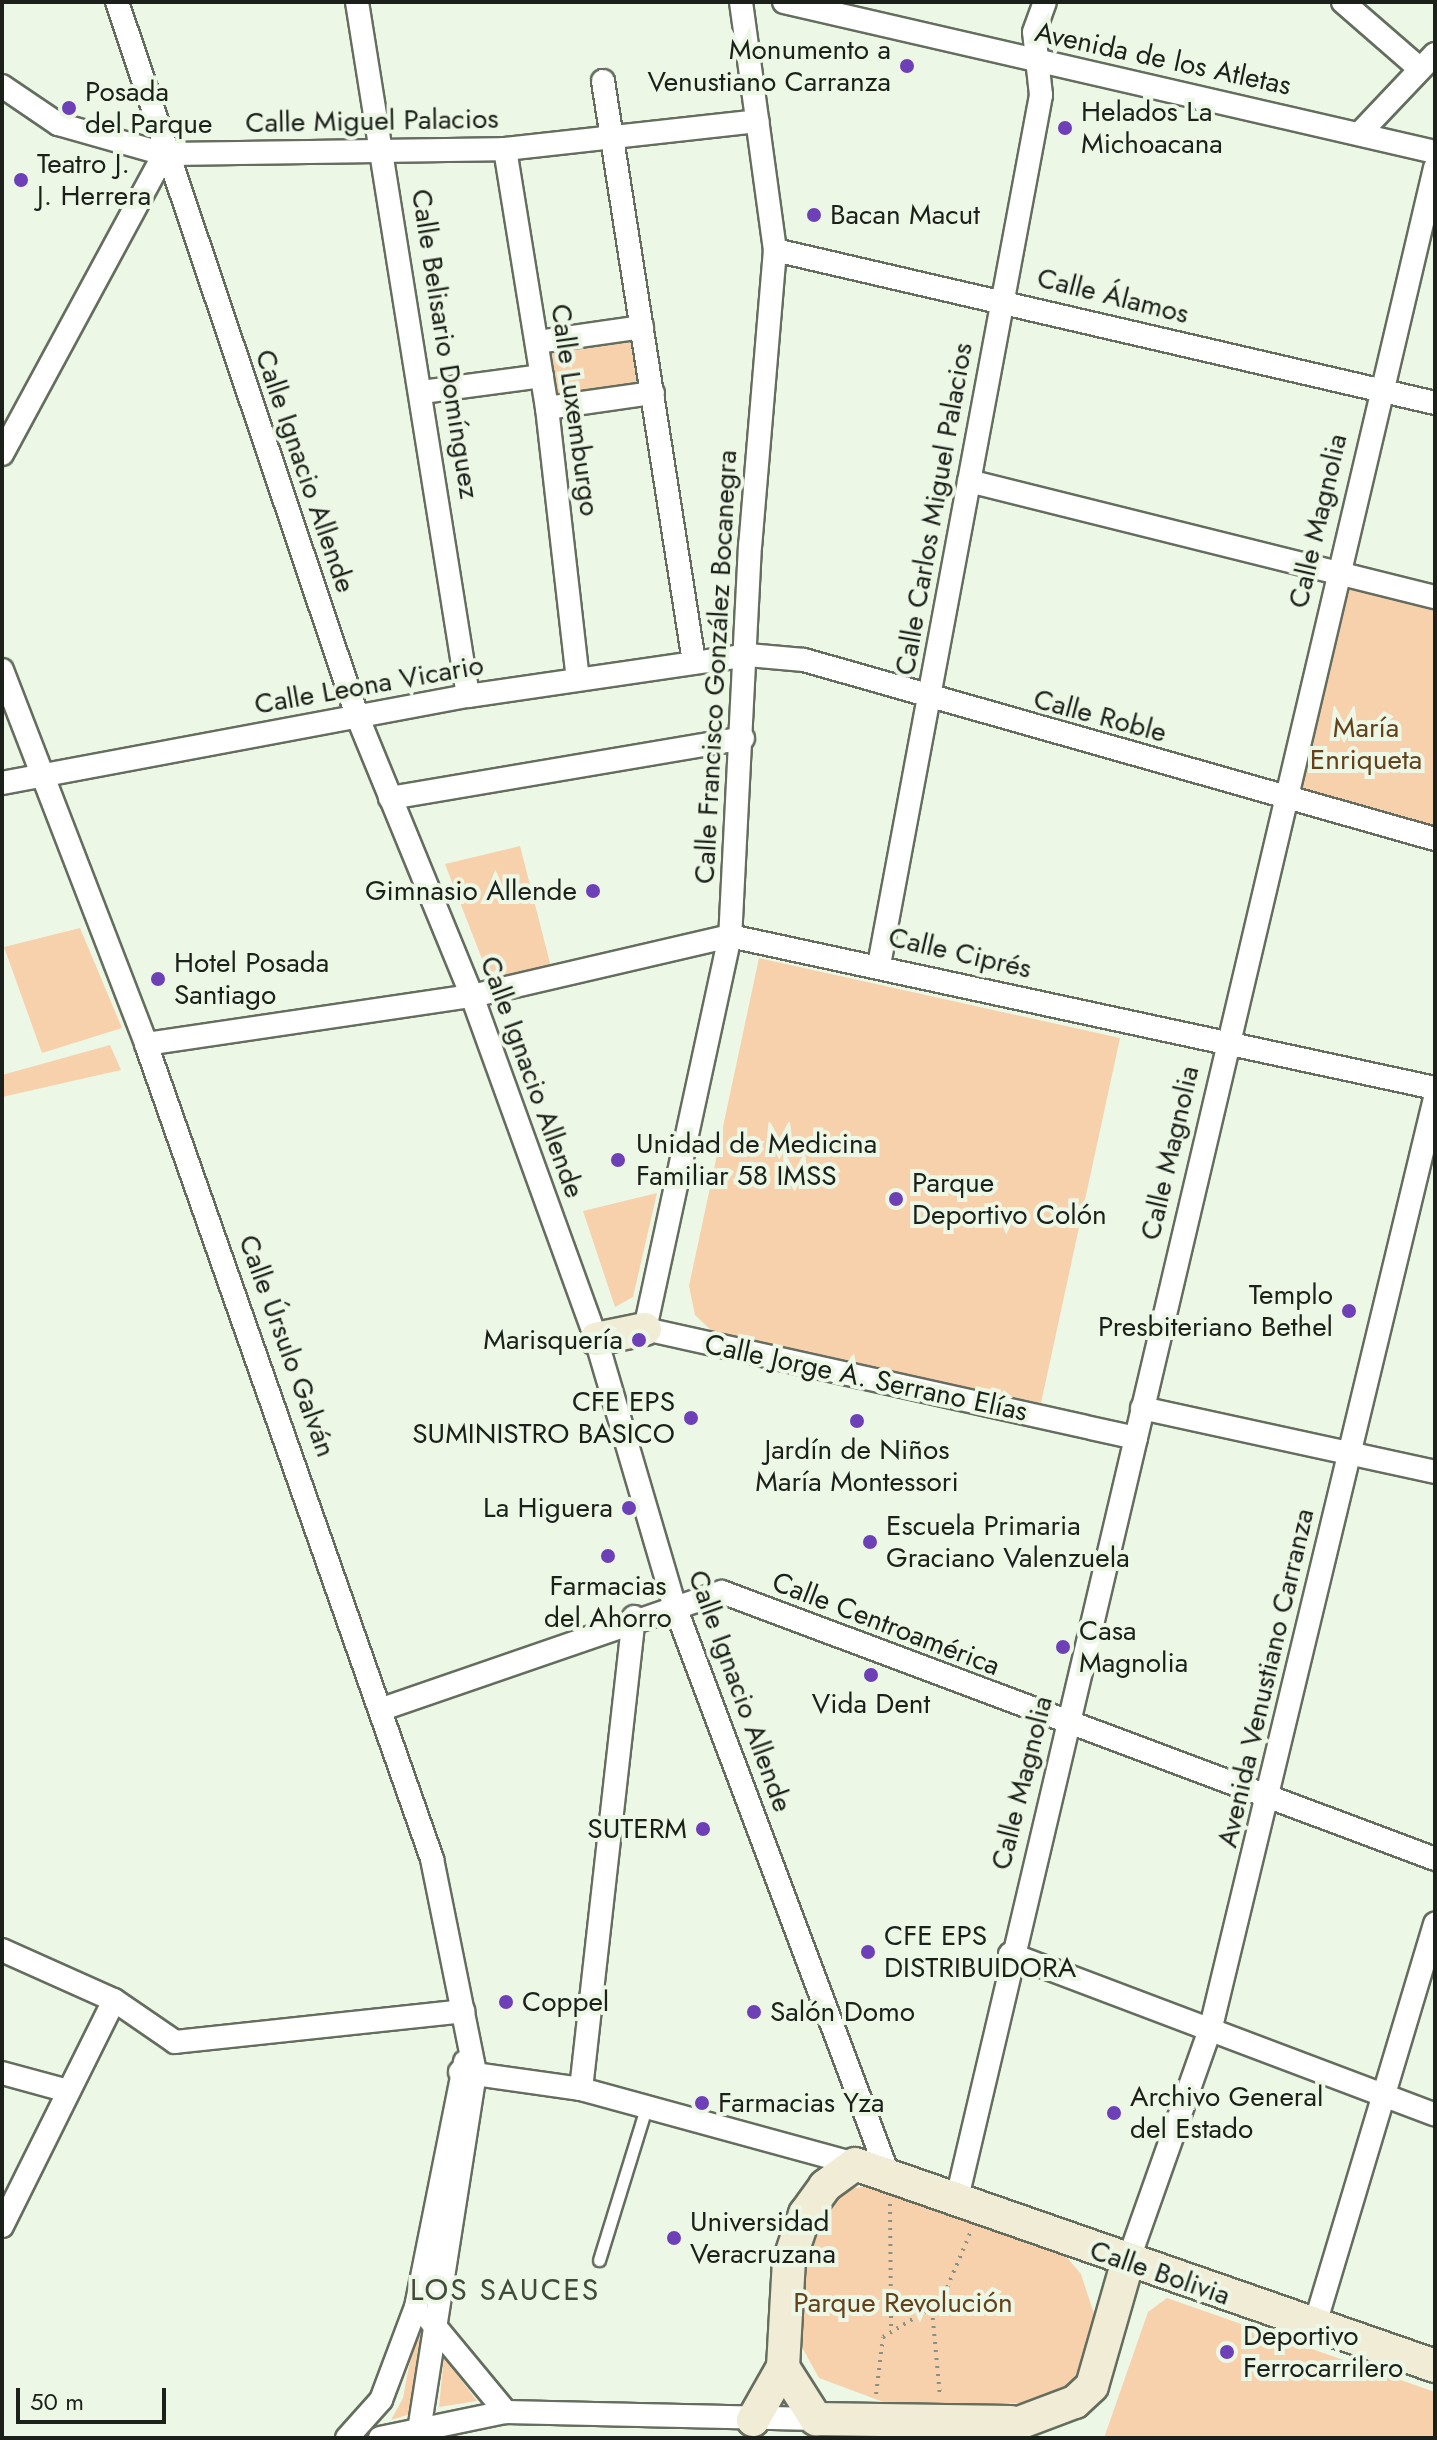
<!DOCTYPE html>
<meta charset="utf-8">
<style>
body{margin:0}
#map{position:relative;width:1437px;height:2440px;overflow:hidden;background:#edf7e6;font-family:Jost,sans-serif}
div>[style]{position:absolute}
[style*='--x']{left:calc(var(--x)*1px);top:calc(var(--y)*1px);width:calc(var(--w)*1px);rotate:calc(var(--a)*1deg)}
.green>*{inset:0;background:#f7d1ac}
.path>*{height:4px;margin-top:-2px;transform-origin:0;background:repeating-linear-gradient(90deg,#899185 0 2px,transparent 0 8px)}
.roads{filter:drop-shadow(2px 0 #646d5e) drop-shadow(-2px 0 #646d5e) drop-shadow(0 2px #646d5e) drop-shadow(0 -2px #646d5e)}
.lane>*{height:11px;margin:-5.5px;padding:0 5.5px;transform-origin:5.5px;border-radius:5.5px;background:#fff}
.street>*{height:22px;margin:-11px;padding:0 11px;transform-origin:11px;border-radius:11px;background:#fff}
.secondary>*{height:32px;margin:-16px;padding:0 16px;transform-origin:16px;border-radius:16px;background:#f0ecd5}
.dots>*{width:22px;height:22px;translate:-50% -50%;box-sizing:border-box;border:4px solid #edf7e6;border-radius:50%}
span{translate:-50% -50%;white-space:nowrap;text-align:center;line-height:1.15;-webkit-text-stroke:8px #edf7e6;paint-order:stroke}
.poi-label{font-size:28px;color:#1c201a}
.right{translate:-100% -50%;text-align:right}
.left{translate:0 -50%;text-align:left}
.street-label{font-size:28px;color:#1c201a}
.park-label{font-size:28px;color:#64411a}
.neighbourhood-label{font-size:30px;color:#424a3c;letter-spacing:2px}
.frame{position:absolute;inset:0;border:4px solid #1c201a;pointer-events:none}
.scale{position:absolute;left:16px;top:2388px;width:150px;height:36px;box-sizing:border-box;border:4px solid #1c201a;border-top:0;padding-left:10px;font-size:24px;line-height:28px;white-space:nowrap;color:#1c201a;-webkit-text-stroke:6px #edf7e6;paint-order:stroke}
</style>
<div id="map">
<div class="green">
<i style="clip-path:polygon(640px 330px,650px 391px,549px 405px,540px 345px)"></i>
<i style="clip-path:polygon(1336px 572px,1435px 597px,1435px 839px,1283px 796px)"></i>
<i style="clip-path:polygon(520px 846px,551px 967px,491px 982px,445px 864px)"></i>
<i style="clip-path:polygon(80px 928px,122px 1028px,42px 1053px,4px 947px)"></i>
<i style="clip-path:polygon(759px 958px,1120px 1038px,1041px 1403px,714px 1333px,695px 1315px,689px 1286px)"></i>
<i style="clip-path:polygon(110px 1045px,121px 1070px,2px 1097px,2px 1075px)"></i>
<i style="clip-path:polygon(657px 1193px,633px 1297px,615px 1307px,583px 1211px)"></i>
<i style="clip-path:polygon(881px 2185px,1064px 2254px,1081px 2274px,1095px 2317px,1079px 2379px,1039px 2402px,902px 2409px,819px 2378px,795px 2335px,793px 2313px,810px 2233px,829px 2205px,853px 2188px)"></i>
<i style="clip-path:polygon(1167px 2298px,1435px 2392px,1435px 2438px,1104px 2438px,1148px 2312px)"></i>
<i style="clip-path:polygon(415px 2334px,424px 2337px,420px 2411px,391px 2420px,403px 2398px)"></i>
<i style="clip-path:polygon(444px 2357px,477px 2401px,439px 2407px)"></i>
</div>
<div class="path">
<i style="--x:890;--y:2204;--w:125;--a:89.5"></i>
<i style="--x:932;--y:2310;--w:87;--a:84.7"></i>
<i style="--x:876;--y:2394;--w:57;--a:-83"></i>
<i style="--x:883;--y:2337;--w:68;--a:-31.1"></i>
<i style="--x:941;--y:2302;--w:77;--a:-67.1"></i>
</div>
<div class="roads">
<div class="lane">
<i style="--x:599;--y:2260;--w:162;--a:-72.8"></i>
</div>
<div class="street">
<i style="--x:117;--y:2;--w:755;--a:71.4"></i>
<i style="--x:358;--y:718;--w:300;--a:67.7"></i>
<i style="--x:472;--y:996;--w:365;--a:70.1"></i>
<i style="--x:596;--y:1339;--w:276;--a:73.6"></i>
<i style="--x:674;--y:1604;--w:609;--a:69.42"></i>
<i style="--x:357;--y:2;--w:703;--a:80.91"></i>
<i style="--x:741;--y:2;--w:250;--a:82.2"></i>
<i style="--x:775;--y:250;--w:296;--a:94.8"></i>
<i style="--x:750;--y:545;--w:392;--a:92.9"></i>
<i style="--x:730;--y:936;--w:402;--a:102.2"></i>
<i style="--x:645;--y:1329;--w:503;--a:12.52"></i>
<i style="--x:784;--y:2;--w:668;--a:12.98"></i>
<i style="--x:1343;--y:2;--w:102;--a:41"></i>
<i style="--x:603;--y:81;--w:588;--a:81.1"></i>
<i style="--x:2;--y:86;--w:68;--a:34.2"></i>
<i style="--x:58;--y:124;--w:110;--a:15.8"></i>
<i style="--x:164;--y:154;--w:341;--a:-0.8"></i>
<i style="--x:505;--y:149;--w:254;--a:-6.3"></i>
<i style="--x:1360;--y:133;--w:109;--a:-46.5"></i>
<i style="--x:505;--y:149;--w:262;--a:80.8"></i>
<i style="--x:547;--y:408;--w:273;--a:83.5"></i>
<i style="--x:775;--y:250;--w:678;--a:13.05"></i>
<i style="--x:537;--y:342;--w:106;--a:-8.1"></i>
<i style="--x:422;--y:392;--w:121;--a:-7.6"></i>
<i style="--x:547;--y:408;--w:107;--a:-8.1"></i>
<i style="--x:2;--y:454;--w:341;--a:-61.6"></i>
<i style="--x:969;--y:481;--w:480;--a:14"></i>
<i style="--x:2;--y:670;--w:401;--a:68.9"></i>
<i style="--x:146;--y:1044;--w:864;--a:70.66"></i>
<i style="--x:432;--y:1859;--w:218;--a:78.6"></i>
<i style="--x:475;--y:2073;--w:369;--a:98.9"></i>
<i style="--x:2;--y:783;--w:474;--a:-10.6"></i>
<i style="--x:468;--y:696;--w:283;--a:-8.3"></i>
<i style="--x:748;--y:655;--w:56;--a:5.1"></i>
<i style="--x:804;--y:660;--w:656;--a:15.84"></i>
<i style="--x:390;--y:798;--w:358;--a:-9.6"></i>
<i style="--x:879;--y:965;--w:885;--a:-79.45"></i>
<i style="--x:1041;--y:95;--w:63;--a:-96.3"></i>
<i style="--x:1034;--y:32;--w:32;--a:-70"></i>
<i style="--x:146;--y:1044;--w:330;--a:-8.4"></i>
<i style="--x:472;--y:996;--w:265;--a:-13.1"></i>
<i style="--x:730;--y:936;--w:721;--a:12.17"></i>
<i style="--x:1142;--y:1408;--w:300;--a:12.3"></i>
<i style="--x:385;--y:1708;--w:356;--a:-19"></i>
<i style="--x:722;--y:1592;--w:761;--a:20.53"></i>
<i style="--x:2;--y:1950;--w:123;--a:24.1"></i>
<i style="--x:114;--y:2000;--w:74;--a:34.5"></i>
<i style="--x:175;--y:2042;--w:290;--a:-6.1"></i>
<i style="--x:1010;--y:1954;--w:454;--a:20.7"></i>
<i style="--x:460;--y:2072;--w:122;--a:8"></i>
<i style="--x:581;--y:2089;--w:284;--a:15.3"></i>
<i style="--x:2;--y:2073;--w:68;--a:15.3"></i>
<i style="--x:581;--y:2089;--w:475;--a:-83.6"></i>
<i style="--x:957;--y:2198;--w:2086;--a:-76.75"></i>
<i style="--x:2;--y:2226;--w:252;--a:-63.6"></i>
<i style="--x:1127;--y:2264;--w:251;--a:-70.5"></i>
<i style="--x:1211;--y:2027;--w:956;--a:-76.44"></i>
<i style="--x:429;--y:2319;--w:121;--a:50.4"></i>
<i style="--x:1315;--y:2324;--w:418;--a:-73.3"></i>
<i style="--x:347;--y:2438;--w:51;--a:-48.2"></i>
<i style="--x:381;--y:2400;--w:99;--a:-69.4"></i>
<i style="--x:416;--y:2307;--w:250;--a:-78.7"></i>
<i style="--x:380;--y:2438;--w:129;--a:-11.7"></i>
<i style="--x:506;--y:2412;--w:310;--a:1.3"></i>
</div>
<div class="secondary">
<i style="--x:596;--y:1339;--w:50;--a:-11.5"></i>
<i style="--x:783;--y:2367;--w:62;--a:57.6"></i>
<i style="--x:816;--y:2419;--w:195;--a:0.9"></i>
<i style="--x:753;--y:2420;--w:61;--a:-60.5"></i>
<i style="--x:783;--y:2367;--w:106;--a:-86.8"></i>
<i style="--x:789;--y:2261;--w:50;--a:-71.2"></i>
<i style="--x:805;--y:2214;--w:34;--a:-54"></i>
<i style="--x:825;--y:2186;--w:37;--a:-36"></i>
<i style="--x:855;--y:2164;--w:614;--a:19.2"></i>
<i style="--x:995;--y:2432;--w:85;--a:-20.6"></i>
<i style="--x:1075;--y:2402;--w:23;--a:-43"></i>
<i style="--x:1092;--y:2386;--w:127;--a:-74"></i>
</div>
</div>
<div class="dots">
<i style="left:907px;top:66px;background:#6e40b8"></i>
<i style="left:69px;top:108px;background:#6e40b8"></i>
<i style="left:1065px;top:128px;background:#6e40b8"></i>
<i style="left:21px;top:180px;background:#6e40b8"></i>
<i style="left:814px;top:215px;background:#6e40b8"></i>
<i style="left:593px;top:891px;background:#6e40b8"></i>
<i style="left:158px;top:979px;background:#6e40b8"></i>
<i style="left:618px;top:1160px;background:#6e40b8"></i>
<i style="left:896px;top:1199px;background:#6e40b8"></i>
<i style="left:1349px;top:1311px;background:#6e40b8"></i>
<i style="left:639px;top:1340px;background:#6e40b8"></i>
<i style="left:691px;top:1418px;background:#6e40b8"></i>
<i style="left:857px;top:1421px;background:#6e40b8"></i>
<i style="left:629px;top:1508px;background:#6e40b8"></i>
<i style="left:870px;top:1542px;background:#6e40b8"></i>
<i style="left:608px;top:1556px;background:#6e40b8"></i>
<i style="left:1063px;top:1647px;background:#6e40b8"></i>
<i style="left:871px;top:1675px;background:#6e40b8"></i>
<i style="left:703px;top:1829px;background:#6e40b8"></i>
<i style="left:868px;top:1952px;background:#6e40b8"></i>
<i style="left:506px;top:2002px;background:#6e40b8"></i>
<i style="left:754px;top:2012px;background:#6e40b8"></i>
<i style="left:702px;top:2103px;background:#6e40b8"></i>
<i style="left:1114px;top:2113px;background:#6e40b8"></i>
<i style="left:674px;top:2238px;background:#6e40b8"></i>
<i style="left:1227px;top:2352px;background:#6e40b8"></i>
</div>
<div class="poi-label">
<span class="right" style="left:891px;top:66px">Monumento a<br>Venustiano Carranza</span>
<span class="left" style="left:85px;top:108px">Posada<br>del Parque</span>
<span class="left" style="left:1081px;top:128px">Helados La<br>Michoacana</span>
<span class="left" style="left:37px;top:180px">Teatro J.<br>J. Herrera</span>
<span class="left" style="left:830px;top:215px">Bacan Macut</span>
<span class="right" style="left:577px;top:891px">Gimnasio Allende</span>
<span class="left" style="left:174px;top:979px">Hotel Posada<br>Santiago</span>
<span class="left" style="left:636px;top:1160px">Unidad de Medicina<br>Familiar 58 IMSS</span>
<span class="left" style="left:912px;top:1199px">Parque<br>Deportivo Colón</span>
<span class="right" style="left:1333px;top:1311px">Templo<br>Presbiteriano Bethel</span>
<span class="right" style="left:623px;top:1340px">Marisquería</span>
<span class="right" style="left:675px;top:1418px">CFE EPS<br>SUMINISTRO BASICO</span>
<span style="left:857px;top:1466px">Jardín de Niños<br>María Montessori</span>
<span class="right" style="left:613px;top:1508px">La Higuera</span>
<span class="left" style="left:886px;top:1542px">Escuela Primaria<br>Graciano Valenzuela</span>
<span style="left:608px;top:1602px">Farmacias<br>del Ahorro</span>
<span class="left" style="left:1079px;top:1647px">Casa<br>Magnolia</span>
<span style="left:871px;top:1704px">Vida Dent</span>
<span class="right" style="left:687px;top:1829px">SUTERM</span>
<span class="left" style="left:884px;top:1952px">CFE EPS<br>DISTRIBUIDORA</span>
<span class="left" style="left:522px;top:2002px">Coppel</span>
<span class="left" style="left:770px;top:2012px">Salón Domo</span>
<span class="left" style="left:1130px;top:2113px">Archivo General<br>del Estado</span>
<span class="left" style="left:718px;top:2103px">Farmacias Yza</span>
<span class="left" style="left:690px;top:2238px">Universidad<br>Veracruzana</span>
<span class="left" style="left:1243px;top:2352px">Deportivo<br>Ferrocarrilero</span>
</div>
<div class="street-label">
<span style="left:1163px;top:59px;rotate:12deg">Avenida de los Atletas</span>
<span style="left:372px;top:121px;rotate:-1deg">Calle Miguel Palacios</span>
<span style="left:1113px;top:296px;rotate:14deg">Calle Álamos</span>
<span style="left:445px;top:344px;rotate:81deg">Calle Belisario Domínguez</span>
<span style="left:575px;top:410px;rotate:82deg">Calle Luxemburgo</span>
<span style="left:305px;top:471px;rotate:71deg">Calle Ignacio Allende</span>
<span style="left:934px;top:509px;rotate:-80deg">Calle Carlos Miguel Palacios</span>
<span style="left:1318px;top:521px;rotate:-77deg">Calle Magnolia</span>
<span style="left:716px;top:667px;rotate:-87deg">Calle Francisco González Bocanegra</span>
<span style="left:369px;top:685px;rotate:-10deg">Calle Leona Vicario</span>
<span style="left:1100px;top:716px;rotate:15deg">Calle Roble</span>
<span style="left:960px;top:953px;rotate:13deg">Calle Ciprés</span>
<span style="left:532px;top:1077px;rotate:70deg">Calle Ignacio Allende</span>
<span style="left:1170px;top:1153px;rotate:-77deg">Calle Magnolia</span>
<span style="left:287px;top:1346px;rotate:70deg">Calle Úrsulo Galván</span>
<span style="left:866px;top:1378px;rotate:12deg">Calle Jorge A. Serrano Elías</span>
<span style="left:886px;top:1624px;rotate:21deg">Calle Centroamérica</span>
<span style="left:1266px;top:1678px;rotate:-77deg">Avenida Venustiano Carranza</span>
<span style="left:740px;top:1691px;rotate:70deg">Calle Ignacio Allende</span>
<span style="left:1022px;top:1783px;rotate:-76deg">Calle Magnolia</span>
<span style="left:1160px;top:2273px;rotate:19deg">Calle Bolivia</span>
</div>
<div class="park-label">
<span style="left:1366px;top:744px">María<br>Enriqueta</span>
<span style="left:903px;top:2303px">Parque Revolución</span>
</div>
<div class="neighbourhood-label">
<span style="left:505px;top:2290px">LOS SAUCES</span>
</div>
<div class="frame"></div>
<div class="scale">50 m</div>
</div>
